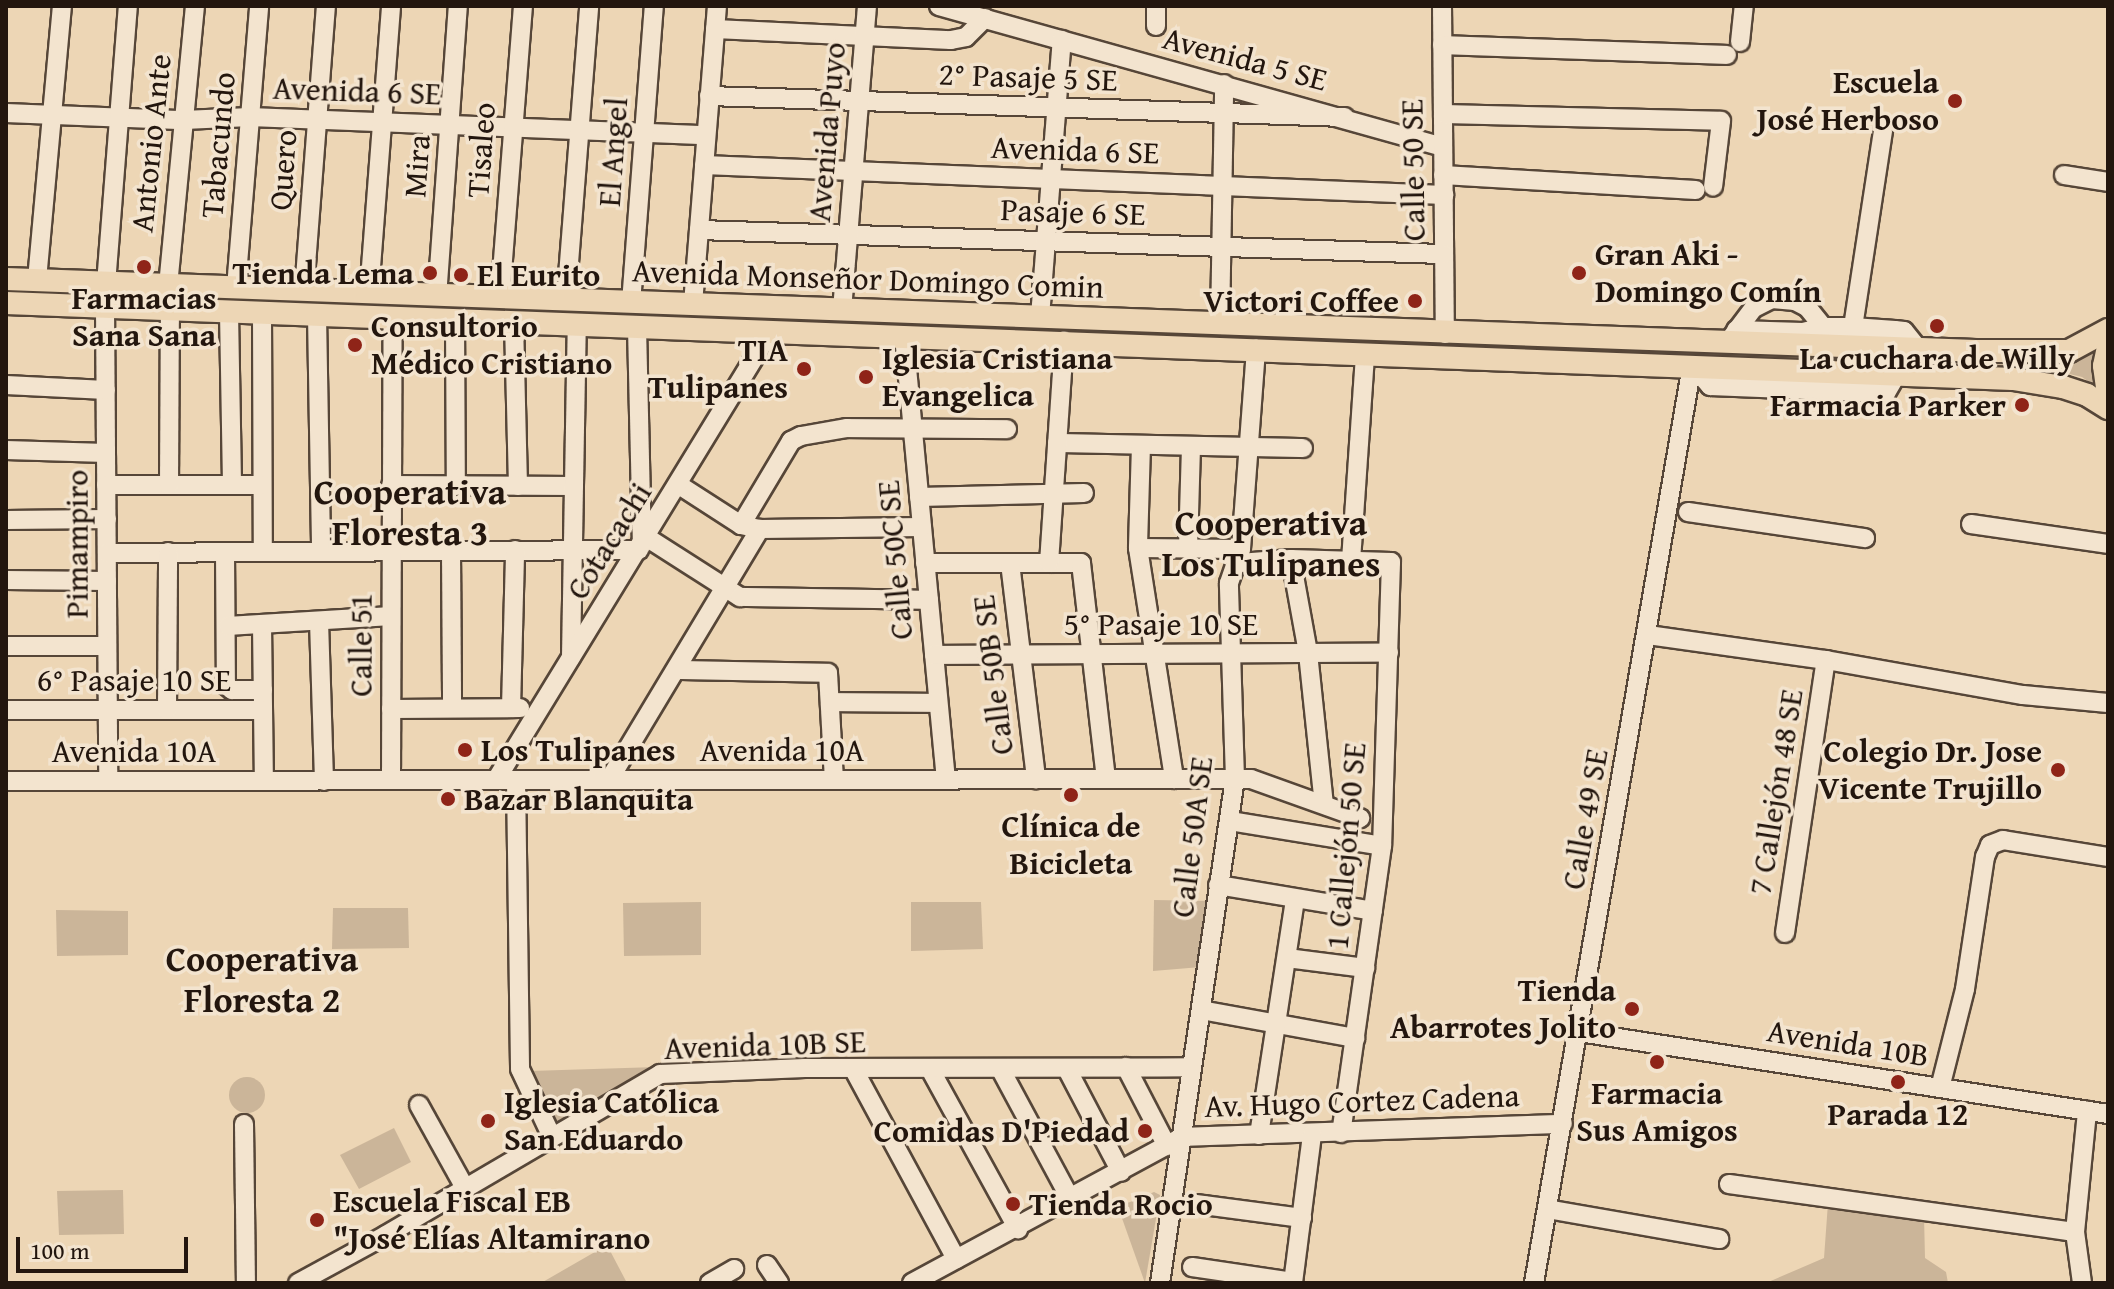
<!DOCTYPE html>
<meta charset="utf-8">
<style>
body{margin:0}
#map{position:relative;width:2114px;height:1289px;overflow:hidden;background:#edd6b5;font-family:"Gentium Book Plus",serif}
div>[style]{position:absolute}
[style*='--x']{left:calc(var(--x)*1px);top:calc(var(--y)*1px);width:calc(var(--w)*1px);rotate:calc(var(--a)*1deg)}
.green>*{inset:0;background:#cbb599}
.round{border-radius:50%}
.roads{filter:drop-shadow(2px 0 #564638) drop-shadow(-2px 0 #564638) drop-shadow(0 2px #564638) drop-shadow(0 -2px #564638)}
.minor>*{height:18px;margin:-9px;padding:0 9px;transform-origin:9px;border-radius:9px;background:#f3e4cf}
.major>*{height:22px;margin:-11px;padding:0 11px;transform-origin:11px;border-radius:11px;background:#edd6b5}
.dots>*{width:22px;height:22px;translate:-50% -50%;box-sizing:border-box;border:4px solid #f3e4cf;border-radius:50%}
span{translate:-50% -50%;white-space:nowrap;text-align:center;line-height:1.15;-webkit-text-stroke:7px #f3e4cf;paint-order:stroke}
.street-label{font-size:32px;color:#23160e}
.poi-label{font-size:32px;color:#23160e;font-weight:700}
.right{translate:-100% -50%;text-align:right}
.left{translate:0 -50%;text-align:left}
.quarter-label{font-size:36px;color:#23160e;font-weight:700}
.frame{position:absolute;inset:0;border:8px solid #23160e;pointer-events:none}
.scale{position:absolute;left:16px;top:1237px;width:172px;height:36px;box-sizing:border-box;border:4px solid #23160e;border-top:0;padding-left:10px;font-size:24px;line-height:28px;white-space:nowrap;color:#23160e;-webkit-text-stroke:6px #f3e4cf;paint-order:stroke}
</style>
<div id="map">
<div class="green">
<i style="clip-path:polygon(2095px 348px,2093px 385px,2082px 377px,2065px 373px,1930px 366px,1915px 361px,1928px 358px,2062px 361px)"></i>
<i style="clip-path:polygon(1154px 900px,1211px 901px,1201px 967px,1153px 971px)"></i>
<i style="clip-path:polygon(701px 902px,701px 955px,624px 956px,623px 903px)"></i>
<i style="clip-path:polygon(911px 902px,981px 902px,983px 949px,911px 951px)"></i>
<i style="clip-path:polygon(333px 908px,408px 908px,409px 948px,332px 949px)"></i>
<i style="clip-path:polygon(56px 910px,128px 911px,128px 955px,57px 956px)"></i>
<i style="clip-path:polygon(657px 1067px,558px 1127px,530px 1071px)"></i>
<i class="round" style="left:229px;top:1077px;width:36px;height:36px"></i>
<i style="clip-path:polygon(394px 1128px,411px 1162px,359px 1189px,340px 1155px)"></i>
<i style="clip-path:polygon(123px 1190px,124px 1234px,59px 1235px,57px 1191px)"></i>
<i style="clip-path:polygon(1154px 1192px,1160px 1195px,1145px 1283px,1118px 1207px)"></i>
<i style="clip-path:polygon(1828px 1203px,1924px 1216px,1925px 1258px,1946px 1272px,1948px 1283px,1766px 1283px,1824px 1258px)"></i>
<i style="clip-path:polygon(607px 1245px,627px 1283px,541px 1283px)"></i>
</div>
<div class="roads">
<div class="minor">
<i style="--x:939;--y:6;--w:523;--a:15.63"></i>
<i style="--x:1442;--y:6;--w:328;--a:89.5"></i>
<i style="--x:1156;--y:26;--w:20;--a:-90"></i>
<i style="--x:715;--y:29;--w:236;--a:2.7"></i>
<i style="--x:951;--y:40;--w:15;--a:-11"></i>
<i style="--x:966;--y:37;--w:27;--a:-45"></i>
<i style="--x:1740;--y:42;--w:36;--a:-84"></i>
<i style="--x:1442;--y:45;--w:285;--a:2"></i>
<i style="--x:709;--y:96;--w:636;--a:1.89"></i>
<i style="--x:6;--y:113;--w:178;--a:2.3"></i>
<i style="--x:184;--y:120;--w:66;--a:-2.6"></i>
<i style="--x:250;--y:117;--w:456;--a:2.3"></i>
<i style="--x:1443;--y:114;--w:278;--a:1.4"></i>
<i style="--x:1721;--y:121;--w:66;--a:96.9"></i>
<i style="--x:704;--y:165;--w:741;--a:2.32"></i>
<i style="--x:1443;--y:175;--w:253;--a:3.4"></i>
<i style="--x:2064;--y:175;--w:45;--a:9"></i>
<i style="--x:699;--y:230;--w:745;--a:1.85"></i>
<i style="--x:37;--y:280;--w:275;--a:-84.8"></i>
<i style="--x:438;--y:283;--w:278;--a:-85.9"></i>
<i style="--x:106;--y:284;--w:279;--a:-85.5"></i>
<i style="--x:168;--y:286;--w:281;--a:-84.5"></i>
<i style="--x:236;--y:288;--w:283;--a:-85.3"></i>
<i style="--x:304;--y:291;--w:286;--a:-85.6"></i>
<i style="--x:369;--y:293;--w:288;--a:-85.6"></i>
<i style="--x:500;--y:298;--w:293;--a:-85.5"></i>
<i style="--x:566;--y:301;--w:296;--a:-85.5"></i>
<i style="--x:631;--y:303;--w:298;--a:-85.6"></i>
<i style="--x:693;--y:304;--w:299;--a:-85.4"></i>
<i style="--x:105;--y:307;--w:474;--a:89.6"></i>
<i style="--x:842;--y:310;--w:305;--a:-85.3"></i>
<i style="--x:229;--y:312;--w:173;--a:89"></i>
<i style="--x:262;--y:313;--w:239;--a:89.8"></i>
<i style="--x:317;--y:315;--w:237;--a:89"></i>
<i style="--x:1040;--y:317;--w:278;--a:-85.5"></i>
<i style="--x:455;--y:320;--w:166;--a:89.7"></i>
<i style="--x:514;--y:322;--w:164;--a:88.6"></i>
<i style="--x:1220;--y:325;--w:241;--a:-89"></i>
<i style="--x:637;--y:327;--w:218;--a:88.7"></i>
<i style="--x:1853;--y:327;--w:199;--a:-81.3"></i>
<i style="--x:1736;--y:330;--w:67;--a:1.7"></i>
<i style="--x:1803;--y:332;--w:21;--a:-14"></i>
<i style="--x:1823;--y:327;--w:30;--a:0"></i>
<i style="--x:1853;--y:327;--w:42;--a:4.1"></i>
<i style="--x:1895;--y:330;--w:9;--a:6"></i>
<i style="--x:1904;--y:331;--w:22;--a:51"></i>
<i style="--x:904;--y:336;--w:445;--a:84.6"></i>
<i style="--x:1731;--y:338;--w:38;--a:-53"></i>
<i style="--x:1754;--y:308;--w:20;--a:-27"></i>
<i style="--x:1772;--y:299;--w:23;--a:5"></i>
<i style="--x:1795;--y:301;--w:13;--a:27"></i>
<i style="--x:1807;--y:307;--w:26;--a:51"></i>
<i style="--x:1692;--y:365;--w:28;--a:49"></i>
<i style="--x:1710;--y:386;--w:176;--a:2.3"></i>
<i style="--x:1886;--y:393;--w:22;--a:-60"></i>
<i style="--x:6;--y:385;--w:100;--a:2.9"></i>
<i style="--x:1057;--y:443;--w:246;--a:1.2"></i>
<i style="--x:1141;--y:445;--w:103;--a:91.7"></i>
<i style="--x:1138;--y:548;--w:234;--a:81.1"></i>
<i style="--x:6;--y:450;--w:100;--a:1.7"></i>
<i style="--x:106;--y:485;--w:156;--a:0"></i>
<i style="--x:169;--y:485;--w:175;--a:-89.7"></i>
<i style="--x:391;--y:485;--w:183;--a:0.3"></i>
<i style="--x:679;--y:485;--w:74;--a:32.8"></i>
<i style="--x:741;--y:525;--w:19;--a:12"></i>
<i style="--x:760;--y:529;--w:162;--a:-0.7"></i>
<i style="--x:919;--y:497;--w:165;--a:-1.4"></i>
<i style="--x:1688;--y:512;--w:179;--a:8.4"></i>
<i style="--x:6;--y:520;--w:101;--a:-0.6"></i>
<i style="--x:1971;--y:524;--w:138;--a:8.3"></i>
<i style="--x:741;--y:525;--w:98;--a:-59.2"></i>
<i style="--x:791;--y:441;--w:11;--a:-27"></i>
<i style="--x:801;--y:436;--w:47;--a:-9.9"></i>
<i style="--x:847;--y:428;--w:160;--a:0.4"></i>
<i style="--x:646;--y:537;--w:112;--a:32.6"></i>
<i style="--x:740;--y:597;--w:189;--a:0.9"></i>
<i style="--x:1138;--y:548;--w:103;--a:0.6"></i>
<i style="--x:1188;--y:548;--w:102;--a:-88.3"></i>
<i style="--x:451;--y:551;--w:157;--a:89.6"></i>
<i style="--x:225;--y:552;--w:133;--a:89.6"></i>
<i style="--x:226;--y:685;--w:8;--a:40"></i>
<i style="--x:232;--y:690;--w:31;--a:0"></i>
<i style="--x:107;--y:553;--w:532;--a:-0.32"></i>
<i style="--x:1291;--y:559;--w:96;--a:79.7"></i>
<i style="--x:1308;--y:653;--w:152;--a:84"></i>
<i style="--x:1351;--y:561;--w:207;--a:-86.1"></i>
<i style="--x:925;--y:563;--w:156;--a:0"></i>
<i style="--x:1081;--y:563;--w:217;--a:83.4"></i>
<i style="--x:1010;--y:563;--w:218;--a:83.1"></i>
<i style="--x:1049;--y:563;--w:223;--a:-86.1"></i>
<i style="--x:1239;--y:563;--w:52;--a:-4.4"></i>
<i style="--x:1291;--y:559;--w:100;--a:1.7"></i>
<i style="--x:1391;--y:562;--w:284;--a:91.8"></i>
<i style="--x:1382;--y:846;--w:290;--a:98.1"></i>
<i style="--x:6;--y:580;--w:101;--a:0.6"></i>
<i style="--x:319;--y:621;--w:160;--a:88.2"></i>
<i style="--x:262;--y:624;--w:157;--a:89.3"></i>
<i style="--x:228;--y:626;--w:163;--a:-3.5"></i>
<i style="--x:1648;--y:635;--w:180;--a:8"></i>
<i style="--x:1826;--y:660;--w:200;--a:10.1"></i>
<i style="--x:2023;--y:695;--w:85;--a:5.4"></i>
<i style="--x:6;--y:646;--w:101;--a:0"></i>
<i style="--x:934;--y:655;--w:455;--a:-0.3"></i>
<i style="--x:571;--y:657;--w:333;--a:-89"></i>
<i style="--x:677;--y:670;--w:151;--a:1.1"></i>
<i style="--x:828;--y:673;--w:107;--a:86.8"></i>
<i style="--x:830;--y:702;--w:108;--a:0.5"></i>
<i style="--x:511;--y:708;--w:158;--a:-88.5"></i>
<i style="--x:391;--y:709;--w:129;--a:-0.4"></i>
<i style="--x:6;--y:710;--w:257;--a:0"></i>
<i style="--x:167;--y:710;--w:158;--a:-89.6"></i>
<i style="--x:391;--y:780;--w:462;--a:-89.8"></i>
<i style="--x:496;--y:780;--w:525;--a:-58.55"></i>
<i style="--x:516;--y:780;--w:289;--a:89.2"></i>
<i style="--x:520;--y:1069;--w:75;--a:64.8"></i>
<i style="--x:609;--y:780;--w:293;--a:-59"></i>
<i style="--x:6;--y:781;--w:1245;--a:-0.09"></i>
<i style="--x:1251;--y:779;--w:116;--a:19.7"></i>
<i style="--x:1230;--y:821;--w:154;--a:9.3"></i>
<i style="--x:1218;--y:885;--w:157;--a:9.5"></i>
<i style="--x:1785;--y:933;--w:276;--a:-81.5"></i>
<i style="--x:1287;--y:958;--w:79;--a:7.3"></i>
<i style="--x:1201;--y:1010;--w:157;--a:10.3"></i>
<i style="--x:1579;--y:1032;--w:535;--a:8.81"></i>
<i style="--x:1126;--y:1067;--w:89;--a:62.6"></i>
<i style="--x:930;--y:1069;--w:183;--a:61.2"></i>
<i style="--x:1067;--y:1069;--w:116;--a:62.3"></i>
<i style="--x:854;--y:1070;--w:215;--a:61.6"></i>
<i style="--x:1001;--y:1070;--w:148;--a:61.7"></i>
<i style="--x:1940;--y:1088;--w:102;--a:-75.8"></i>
<i style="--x:1965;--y:989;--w:134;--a:-81.4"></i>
<i style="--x:1985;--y:857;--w:13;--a:-67"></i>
<i style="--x:1990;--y:845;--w:14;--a:-21"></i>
<i style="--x:2003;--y:840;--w:106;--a:9.2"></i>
<i style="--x:419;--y:1105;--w:95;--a:61"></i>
<i style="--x:244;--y:1124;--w:159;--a:89.3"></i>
<i style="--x:1259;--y:1135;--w:239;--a:-81.3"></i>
<i style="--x:1729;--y:1184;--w:349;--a:7.9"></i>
<i style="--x:1196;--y:1204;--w:107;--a:7.5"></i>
<i style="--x:1547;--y:1209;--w:175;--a:9.9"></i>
<i style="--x:767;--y:1265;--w:22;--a:56"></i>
<i style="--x:1192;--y:1267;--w:102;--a:8.4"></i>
<i style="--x:298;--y:1283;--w:100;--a:-28.6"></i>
<i style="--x:386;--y:1235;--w:318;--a:-30.4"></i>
<i style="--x:660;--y:1074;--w:145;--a:-2.4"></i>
<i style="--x:805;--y:1068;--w:387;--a:-0.1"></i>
<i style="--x:710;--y:1283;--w:28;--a:-30"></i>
<i style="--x:912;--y:1283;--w:307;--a:-28.4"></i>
<i style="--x:1182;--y:1137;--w:381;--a:-2"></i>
<i style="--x:1160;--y:1283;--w:510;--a:-81.54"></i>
<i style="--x:1235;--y:779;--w:196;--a:-91.8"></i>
<i style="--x:1229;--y:583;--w:36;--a:-71"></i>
<i style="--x:1241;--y:549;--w:201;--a:-85.7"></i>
<i style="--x:1293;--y:1283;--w:150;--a:-82.7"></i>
<i style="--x:1534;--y:1283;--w:931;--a:-80.23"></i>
<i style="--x:2082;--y:1283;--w:51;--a:-97.8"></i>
<i style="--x:2075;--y:1232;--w:122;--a:-84.3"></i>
</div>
<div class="major">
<i style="--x:6;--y:279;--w:1971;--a:2.09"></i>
<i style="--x:1976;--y:351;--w:93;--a:0"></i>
<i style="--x:2069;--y:351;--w:44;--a:-28.3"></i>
<i style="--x:6;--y:303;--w:2008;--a:2.17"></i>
<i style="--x:2013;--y:379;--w:51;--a:9.1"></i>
<i style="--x:2063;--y:387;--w:25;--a:18"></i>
<i style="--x:2087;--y:395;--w:25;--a:32"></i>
<i style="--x:2108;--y:347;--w:19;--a:102"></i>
<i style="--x:2104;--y:366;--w:29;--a:82"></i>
</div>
</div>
<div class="dots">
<i style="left:1955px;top:101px;background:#8f2418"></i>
<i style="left:144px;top:267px;background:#8f2418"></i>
<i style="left:430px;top:273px;background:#8f2418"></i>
<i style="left:1579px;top:273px;background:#8f2418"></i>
<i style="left:461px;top:275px;background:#8f2418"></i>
<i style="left:1415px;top:301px;background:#8f2418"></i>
<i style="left:1937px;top:326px;background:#8f2418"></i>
<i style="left:355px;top:345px;background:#8f2418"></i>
<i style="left:804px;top:369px;background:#8f2418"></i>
<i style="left:866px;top:377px;background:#8f2418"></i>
<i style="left:2022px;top:405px;background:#8f2418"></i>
<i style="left:465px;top:750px;background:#8f2418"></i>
<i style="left:2058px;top:770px;background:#8f2418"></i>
<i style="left:1071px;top:795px;background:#8f2418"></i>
<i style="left:448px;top:799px;background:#8f2418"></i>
<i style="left:1632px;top:1009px;background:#8f2418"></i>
<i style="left:1657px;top:1062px;background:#8f2418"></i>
<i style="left:1898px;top:1082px;background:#8f2418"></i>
<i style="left:488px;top:1121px;background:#8f2418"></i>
<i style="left:1145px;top:1131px;background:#8f2418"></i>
<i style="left:1013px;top:1204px;background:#8f2418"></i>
<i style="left:317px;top:1220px;background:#8f2418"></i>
</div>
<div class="street-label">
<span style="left:1245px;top:59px;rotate:15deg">Avenida 5 SE</span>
<span style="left:1028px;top:77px;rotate:2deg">2° Pasaje 5 SE</span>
<span style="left:357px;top:91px;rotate:2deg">Avenida 6 SE</span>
<span style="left:827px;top:132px;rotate:-85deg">Avenida Puyo</span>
<span style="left:151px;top:143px;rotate:-84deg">Antonio Ante</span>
<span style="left:218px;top:145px;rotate:-85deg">Tabacundo</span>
<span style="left:481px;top:150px;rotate:-86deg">Tisaleo</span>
<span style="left:1075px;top:150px;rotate:2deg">Avenida 6 SE</span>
<span style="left:613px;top:152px;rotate:-86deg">El Angel</span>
<span style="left:417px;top:166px;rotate:-86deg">Mira</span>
<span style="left:283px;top:170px;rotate:-86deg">Quero</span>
<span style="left:1413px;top:170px;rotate:-91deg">Calle 50 SE</span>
<span style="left:1073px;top:212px;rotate:2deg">Pasaje 6 SE</span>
<span style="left:868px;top:279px;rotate:2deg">Avenida Monseñor Domingo Comin</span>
<span style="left:609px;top:541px;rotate:-58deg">Cotacachi</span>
<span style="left:77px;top:544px;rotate:-90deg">Pimampiro</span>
<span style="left:895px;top:560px;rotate:-95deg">Calle 50C SE</span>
<span style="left:1161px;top:624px">5° Pasaje 10 SE</span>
<span style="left:361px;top:645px;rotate:-90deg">Calle 51</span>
<span style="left:993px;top:675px;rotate:-97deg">Calle 50B SE</span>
<span style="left:134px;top:680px">6° Pasaje 10 SE</span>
<span style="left:782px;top:750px">Avenida 10A</span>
<span style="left:134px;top:751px">Avenida 10A</span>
<span style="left:1776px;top:792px;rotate:-81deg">7 Callejón 48 SE</span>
<span style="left:1585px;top:819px;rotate:-80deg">Calle 49 SE</span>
<span style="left:1192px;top:837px;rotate:-83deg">Calle 50A SE</span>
<span style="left:1346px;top:846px;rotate:-85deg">1 Callejón 50 SE</span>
<span style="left:1848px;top:1043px;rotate:9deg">Avenida 10B</span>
<span style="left:765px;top:1045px;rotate:-2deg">Avenida 10B SE</span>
<span style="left:1362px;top:1101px;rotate:-2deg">Av. Hugo Cortez Cadena</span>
</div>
<div class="poi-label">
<span class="right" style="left:1939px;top:101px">Escuela<br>José Herboso</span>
<span class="left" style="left:1595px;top:273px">Gran Aki -<br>Domingo Comín</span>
<span class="right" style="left:414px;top:273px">Tienda Lema</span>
<span class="left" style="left:477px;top:275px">El Eurito</span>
<span style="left:144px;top:317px">Farmacias<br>Sana Sana</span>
<span class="right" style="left:1399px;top:301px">Victori Coffee</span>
<span class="left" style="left:371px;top:345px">Consultorio<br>Médico Cristiano</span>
<span class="right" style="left:788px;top:369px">TIA<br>Tulipanes</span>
<span style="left:1937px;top:358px">La cuchara de Willy</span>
<span class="left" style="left:882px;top:377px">Iglesia Cristiana<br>Evangelica</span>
<span class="right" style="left:2006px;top:405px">Farmacia Parker</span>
<span class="left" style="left:481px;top:750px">Los Tulipanes</span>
<span class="right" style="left:2042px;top:770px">Colegio Dr. Jose<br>Vicente Trujillo</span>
<span class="left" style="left:464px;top:799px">Bazar Blanquita</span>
<span style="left:1071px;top:845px">Clínica de<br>Bicicleta</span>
<span class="right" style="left:1616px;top:1009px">Tienda<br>Abarrotes Jolito</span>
<span style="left:1657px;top:1112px">Farmacia<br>Sus Amigos</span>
<span class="left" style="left:504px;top:1121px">Iglesia Católica<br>San Eduardo</span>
<span style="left:1898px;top:1114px">Parada 12</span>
<span class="right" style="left:1129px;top:1131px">Comidas D'Piedad</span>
<span class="left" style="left:333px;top:1220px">Escuela Fiscal EB<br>"José Elías Altamirano</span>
<span class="left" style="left:1029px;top:1204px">Tienda Rocio</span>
</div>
<div class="quarter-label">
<span style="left:410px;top:511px">Cooperativa<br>Floresta 3</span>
<span style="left:1271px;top:542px">Cooperativa<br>Los Tulipanes</span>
<span style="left:262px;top:978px">Cooperativa<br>Floresta 2</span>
</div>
<div class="frame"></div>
<div class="scale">100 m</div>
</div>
